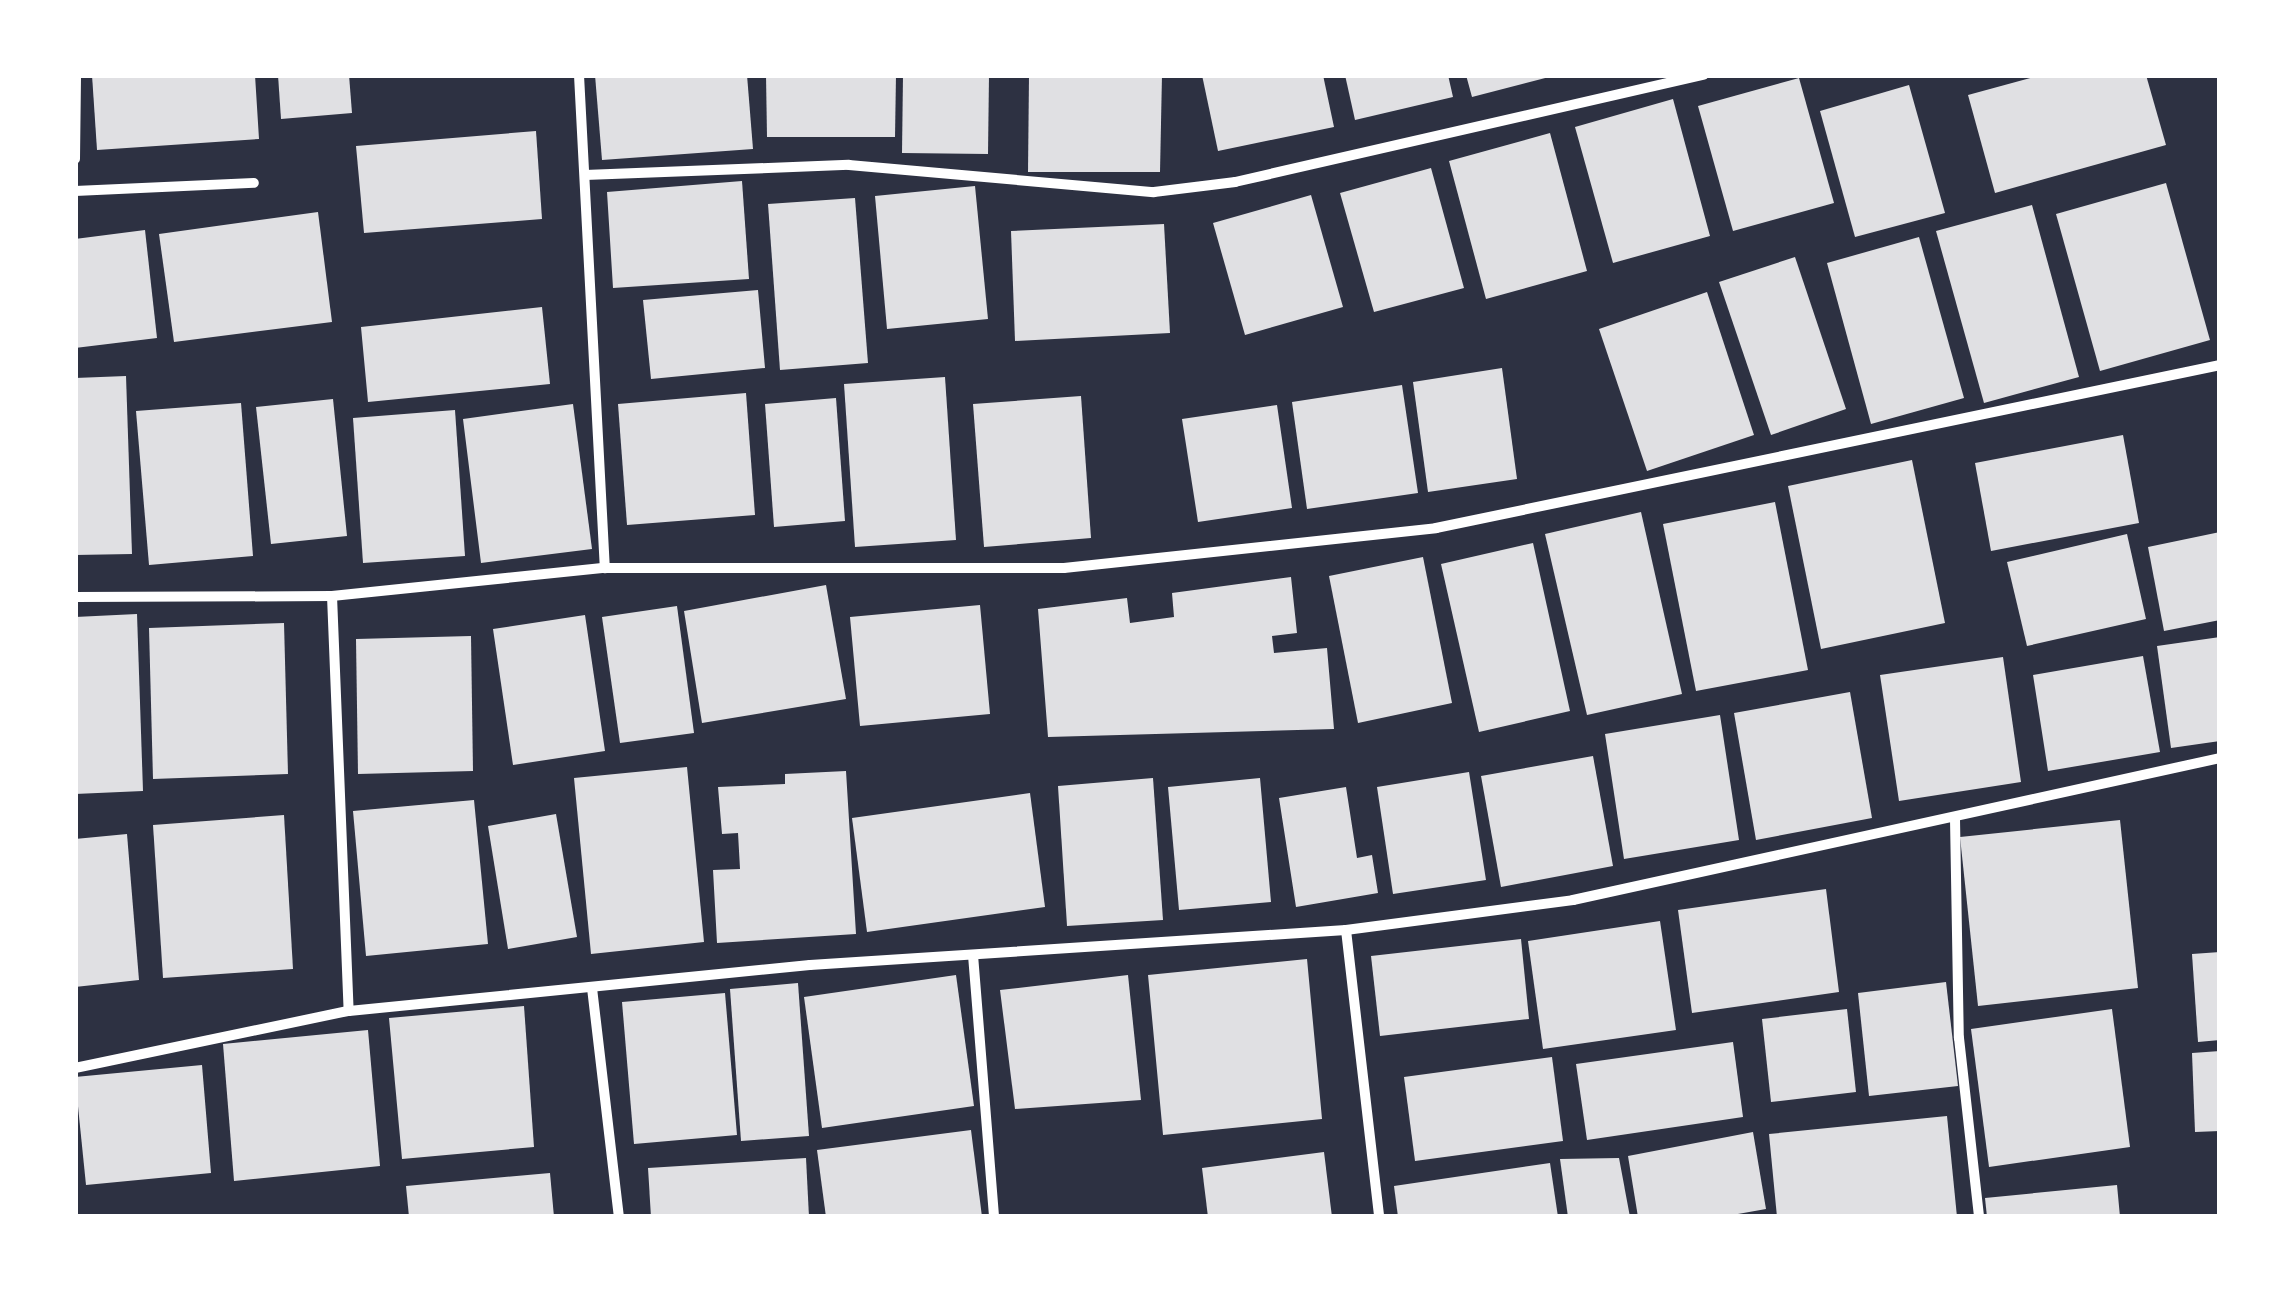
<!DOCTYPE html>
<style>
body{margin:0}
#map{position:relative;width:2295px;height:1292px;overflow:hidden;background:#2d3142;font-family:"Public Sans",sans-serif}
div>[style]{position:absolute}
[style*='--x']{left:calc(var(--x)*1px);top:calc(var(--y)*1px);width:calc(var(--w)*1px);rotate:calc(var(--a)*1deg)}
.building>*{inset:0;background:#e0e0e3}
.minor>*{height:10px;margin:-5px;padding:0 5px;transform-origin:5px;border-radius:5px;background:#fff}
span{translate:-50% -50%;white-space:nowrap;text-align:center;line-height:1.15;-webkit-text-stroke:10px #fff;paint-order:stroke}
.frame{position:absolute;inset:0;border:78px solid #fff;pointer-events:none}
</style>
<div id="map">
<div class="building">
<i style="clip-path:polygon(92px 75px,255px 75px,259px 139px,97px 150px)"></i>
<i style="clip-path:polygon(278px 75px,349px 75px,352px 113px,281px 119px)"></i>
<i style="clip-path:polygon(595px 75px,747px 75px,753px 149px,602px 160px)"></i>
<i style="clip-path:polygon(766px 75px,896px 75px,895px 137px,767px 137px)"></i>
<i style="clip-path:polygon(903px 75px,989px 75px,988px 154px,902px 153px)"></i>
<i style="clip-path:polygon(1029px 75px,1162px 75px,1160px 172px,1028px 172px)"></i>
<i style="clip-path:polygon(1202px 75px,1323px 75px,1334px 127px,1218px 151px)"></i>
<i style="clip-path:polygon(1345px 75px,1448px 75px,1453px 97px,1355px 120px)"></i>
<i style="clip-path:polygon(1466px 75px,1553px 75px,1553px 76px,1472px 97px)"></i>
<i style="clip-path:polygon(2041px 75px,2146px 75px,2166px 145px,1995px 193px,1968px 95px)"></i>
<i style="clip-path:polygon(1799px 78px,1834px 203px,1733px 231px,1698px 106px)"></i>
<i style="clip-path:polygon(1909px 85px,1945px 213px,1855px 237px,1820px 111px)"></i>
<i style="clip-path:polygon(1673px 99px,1710px 236px,1613px 263px,1575px 127px)"></i>
<i style="clip-path:polygon(536px 131px,542px 219px,364px 233px,356px 146px)"></i>
<i style="clip-path:polygon(1550px 133px,1587px 271px,1486px 299px,1449px 161px)"></i>
<i style="clip-path:polygon(1431px 168px,1464px 288px,1374px 312px,1340px 193px)"></i>
<i style="clip-path:polygon(742px 181px,749px 279px,613px 288px,607px 192px)"></i>
<i style="clip-path:polygon(2166px 183px,2210px 340px,2100px 371px,2056px 214px)"></i>
<i style="clip-path:polygon(975px 186px,988px 319px,887px 329px,875px 196px)"></i>
<i style="clip-path:polygon(1311px 195px,1343px 307px,1245px 335px,1213px 223px)"></i>
<i style="clip-path:polygon(855px 198px,868px 363px,780px 370px,768px 204px)"></i>
<i style="clip-path:polygon(2032px 205px,2079px 377px,1984px 403px,1936px 231px)"></i>
<i style="clip-path:polygon(318px 212px,332px 322px,174px 342px,159px 234px)"></i>
<i style="clip-path:polygon(1164px 224px,1170px 333px,1015px 341px,1011px 231px)"></i>
<i style="clip-path:polygon(145px 230px,157px 338px,75px 348px,75px 239px)"></i>
<i style="clip-path:polygon(1919px 237px,1964px 398px,1871px 424px,1827px 263px)"></i>
<i style="clip-path:polygon(1795px 257px,1846px 409px,1771px 435px,1719px 282px)"></i>
<i style="clip-path:polygon(758px 290px,765px 368px,651px 379px,643px 300px)"></i>
<i style="clip-path:polygon(1707px 292px,1754px 435px,1647px 471px,1599px 329px)"></i>
<i style="clip-path:polygon(542px 307px,550px 384px,368px 402px,361px 327px)"></i>
<i style="clip-path:polygon(1502px 368px,1517px 479px,1428px 492px,1413px 382px)"></i>
<i style="clip-path:polygon(126px 376px,132px 554px,75px 555px,75px 378px)"></i>
<i style="clip-path:polygon(945px 377px,956px 540px,855px 547px,844px 384px)"></i>
<i style="clip-path:polygon(1402px 385px,1418px 493px,1307px 509px,1292px 402px)"></i>
<i style="clip-path:polygon(746px 393px,755px 515px,627px 525px,618px 404px)"></i>
<i style="clip-path:polygon(1081px 396px,1091px 538px,984px 547px,973px 404px)"></i>
<i style="clip-path:polygon(836px 398px,845px 521px,774px 527px,765px 404px)"></i>
<i style="clip-path:polygon(333px 399px,347px 536px,271px 544px,256px 407px)"></i>
<i style="clip-path:polygon(241px 403px,253px 556px,149px 565px,136px 411px)"></i>
<i style="clip-path:polygon(573px 404px,592px 549px,481px 563px,463px 419px)"></i>
<i style="clip-path:polygon(1277px 405px,1292px 508px,1198px 522px,1182px 419px)"></i>
<i style="clip-path:polygon(455px 410px,465px 556px,363px 563px,353px 418px)"></i>
<i style="clip-path:polygon(2123px 435px,2139px 523px,1991px 551px,1975px 463px)"></i>
<i style="clip-path:polygon(1912px 460px,1945px 623px,1821px 649px,1788px 486px)"></i>
<i style="clip-path:polygon(1775px 502px,1808px 670px,1696px 691px,1663px 524px)"></i>
<i style="clip-path:polygon(1641px 512px,1682px 694px,1587px 715px,1545px 534px)"></i>
<i style="clip-path:polygon(2220px 532px,2220px 620px,2164px 631px,2148px 547px)"></i>
<i style="clip-path:polygon(2127px 534px,2146px 619px,2027px 646px,2007px 562px)"></i>
<i style="clip-path:polygon(1533px 543px,1570px 711px,1479px 732px,1441px 564px)"></i>
<i style="clip-path:polygon(1423px 557px,1452px 703px,1358px 723px,1329px 576px)"></i>
<i style="clip-path:polygon(1291px 577px,1297px 633px,1272px 636px,1274px 653px,1327px 648px,1334px 729px,1048px 737px,1038px 609px,1127px 598px,1130px 623px,1174px 617px,1172px 593px)"></i>
<i style="clip-path:polygon(826px 585px,846px 699px,702px 723px,684px 611px)"></i>
<i style="clip-path:polygon(980px 605px,990px 714px,860px 726px,850px 617px)"></i>
<i style="clip-path:polygon(677px 606px,694px 733px,620px 743px,602px 617px)"></i>
<i style="clip-path:polygon(137px 614px,143px 791px,75px 794px,75px 617px)"></i>
<i style="clip-path:polygon(585px 615px,605px 751px,513px 765px,493px 629px)"></i>
<i style="clip-path:polygon(284px 623px,288px 774px,153px 779px,149px 628px)"></i>
<i style="clip-path:polygon(471px 636px,473px 771px,358px 774px,356px 639px)"></i>
<i style="clip-path:polygon(2220px 637px,2220px 741px,2171px 748px,2157px 646px)"></i>
<i style="clip-path:polygon(2143px 656px,2160px 752px,2048px 771px,2033px 675px)"></i>
<i style="clip-path:polygon(2003px 657px,2021px 782px,1899px 801px,1880px 675px)"></i>
<i style="clip-path:polygon(1850px 692px,1872px 818px,1756px 840px,1734px 713px)"></i>
<i style="clip-path:polygon(1720px 715px,1739px 840px,1624px 859px,1605px 734px)"></i>
<i style="clip-path:polygon(1593px 756px,1613px 866px,1501px 887px,1481px 776px)"></i>
<i style="clip-path:polygon(687px 767px,704px 942px,591px 954px,574px 778px)"></i>
<i style="clip-path:polygon(846px 771px,856px 934px,717px 943px,713px 870px,740px 869px,738px 833px,722px 834px,718px 787px,785px 784px,785px 774px)"></i>
<i style="clip-path:polygon(1469px 772px,1486px 880px,1393px 894px,1377px 787px)"></i>
<i style="clip-path:polygon(1153px 778px,1163px 920px,1067px 926px,1058px 786px)"></i>
<i style="clip-path:polygon(1260px 778px,1271px 902px,1179px 910px,1168px 787px)"></i>
<i style="clip-path:polygon(1346px 787px,1357px 858px,1372px 855px,1378px 893px,1296px 907px,1279px 798px)"></i>
<i style="clip-path:polygon(1030px 793px,1045px 907px,867px 932px,852px 818px)"></i>
<i style="clip-path:polygon(474px 800px,488px 944px,366px 956px,353px 811px)"></i>
<i style="clip-path:polygon(556px 814px,577px 937px,508px 949px,488px 826px)"></i>
<i style="clip-path:polygon(284px 815px,293px 969px,163px 978px,153px 825px)"></i>
<i style="clip-path:polygon(2120px 820px,2138px 988px,1978px 1006px,1960px 837px)"></i>
<i style="clip-path:polygon(127px 834px,139px 980px,75px 987px,75px 839px)"></i>
<i style="clip-path:polygon(1826px 889px,1839px 992px,1692px 1013px,1678px 910px)"></i>
<i style="clip-path:polygon(1660px 921px,1676px 1030px,1543px 1049px,1528px 941px)"></i>
<i style="clip-path:polygon(1521px 939px,1529px 1019px,1380px 1036px,1371px 956px)"></i>
<i style="clip-path:polygon(2220px 952px,2220px 1040px,2198px 1042px,2192px 954px)"></i>
<i style="clip-path:polygon(1307px 959px,1322px 1119px,1163px 1135px,1148px 975px)"></i>
<i style="clip-path:polygon(956px 975px,974px 1106px,822px 1128px,804px 997px)"></i>
<i style="clip-path:polygon(1128px 975px,1141px 1100px,1015px 1109px,1000px 990px)"></i>
<i style="clip-path:polygon(1946px 982px,1958px 1086px,1869px 1096px,1858px 993px)"></i>
<i style="clip-path:polygon(798px 983px,809px 1136px,741px 1141px,730px 989px)"></i>
<i style="clip-path:polygon(725px 993px,737px 1135px,634px 1144px,622px 1002px)"></i>
<i style="clip-path:polygon(524px 1006px,534px 1147px,402px 1159px,389px 1018px)"></i>
<i style="clip-path:polygon(1847px 1009px,1856px 1092px,1771px 1102px,1762px 1019px)"></i>
<i style="clip-path:polygon(2112px 1009px,2130px 1147px,1989px 1167px,1971px 1029px)"></i>
<i style="clip-path:polygon(368px 1030px,380px 1166px,234px 1181px,223px 1044px)"></i>
<i style="clip-path:polygon(1733px 1042px,1743px 1117px,1587px 1140px,1576px 1064px)"></i>
<i style="clip-path:polygon(2220px 1051px,2220px 1131px,2195px 1132px,2192px 1053px)"></i>
<i style="clip-path:polygon(1552px 1057px,1563px 1141px,1415px 1161px,1404px 1077px)"></i>
<i style="clip-path:polygon(202px 1065px,211px 1173px,86px 1185px,75px 1077px)"></i>
<i style="clip-path:polygon(1947px 1116px,1957px 1217px,1777px 1217px,1769px 1134px)"></i>
<i style="clip-path:polygon(971px 1130px,982px 1217px,826px 1217px,817px 1150px)"></i>
<i style="clip-path:polygon(1753px 1132px,1766px 1209px,1721px 1217px,1638px 1217px,1628px 1156px)"></i>
<i style="clip-path:polygon(1324px 1152px,1332px 1217px,1208px 1217px,1202px 1168px)"></i>
<i style="clip-path:polygon(806px 1158px,809px 1217px,651px 1217px,648px 1168px)"></i>
<i style="clip-path:polygon(1619px 1158px,1630px 1217px,1568px 1217px,1560px 1159px)"></i>
<i style="clip-path:polygon(1550px 1163px,1558px 1217px,1398px 1217px,1394px 1186px)"></i>
<i style="clip-path:polygon(550px 1173px,554px 1217px,409px 1217px,406px 1186px)"></i>
<i style="clip-path:polygon(2117px 1185px,2120px 1217px,1987px 1217px,1985px 1198px)"></i>
</div>
<div class="minor">
<i style="--x:579;--y:75;--w:494;--a:87"></i>
<i style="--x:75;--y:159;--w:84;--a:-89.3"></i>
<i style="--x:585;--y:175;--w:264;--a:-2.2"></i>
<i style="--x:849;--y:165;--w:306;--a:5.1"></i>
<i style="--x:1154;--y:192;--w:82;--a:-7"></i>
<i style="--x:1235;--y:182;--w:481;--a:-12.9"></i>
<i style="--x:75;--y:191;--w:179;--a:-2.6"></i>
<i style="--x:332;--y:596;--w:415;--a:87.7"></i>
<i style="--x:75;--y:597;--w:257;--a:-0.2"></i>
<i style="--x:332;--y:596;--w:274;--a:-5.9"></i>
<i style="--x:605;--y:568;--w:459;--a:0"></i>
<i style="--x:1064;--y:568;--w:374;--a:-6.1"></i>
<i style="--x:1436;--y:528;--w:801;--a:-11.74"></i>
<i style="--x:1955;--y:819;--w:219;--a:89"></i>
<i style="--x:1959;--y:1038;--w:180;--a:83.6"></i>
<i style="--x:1346;--y:930;--w:289;--a:83.4"></i>
<i style="--x:973;--y:955;--w:263;--a:85.4"></i>
<i style="--x:592;--y:988;--w:231;--a:83.3"></i>
<i style="--x:75;--y:1068;--w:280;--a:-11.8"></i>
<i style="--x:349;--y:1011;--w:463;--a:-5.7"></i>
<i style="--x:810;--y:965;--w:537;--a:-3.74"></i>
<i style="--x:1346;--y:930;--w:229;--a:-7.5"></i>
<i style="--x:1573;--y:900;--w:662;--a:-12.38"></i>
</div>
<div class="frame"></div>
</div>
